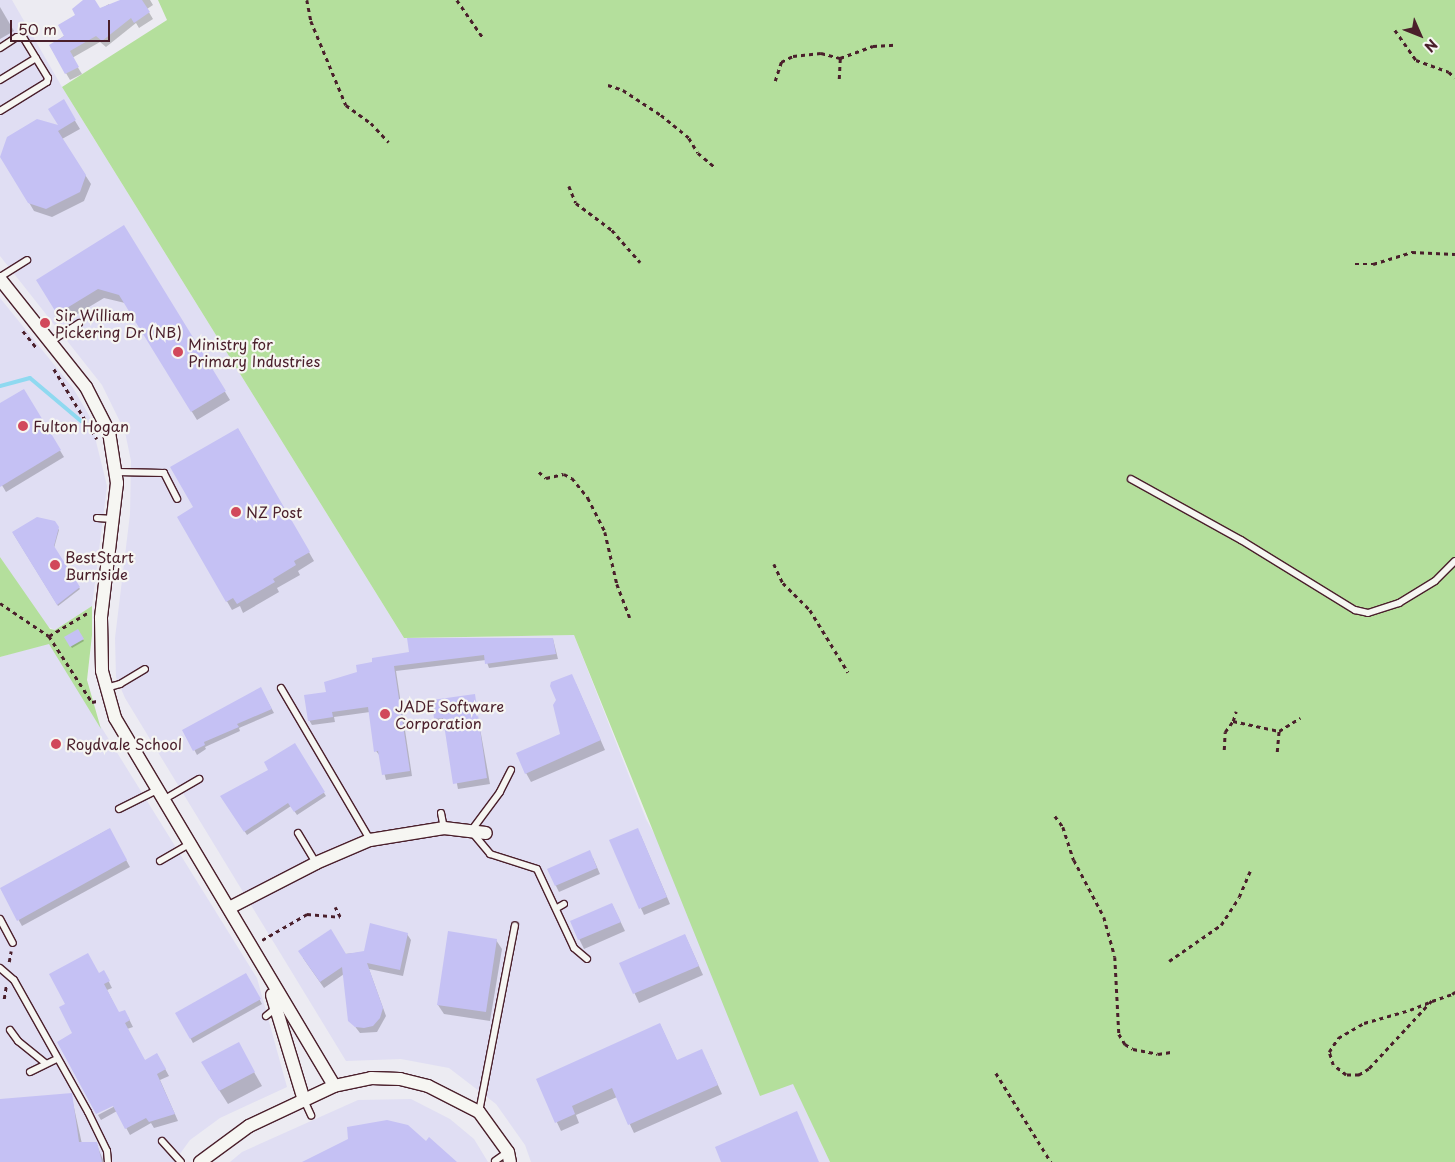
<!DOCTYPE html>
<style>
body{margin:0}
#map{position:relative;width:1455px;height:1162px;overflow:hidden;background:#ecebf2;font-family:"Playpen Sans",sans-serif}
div>[style]{position:absolute}
[style*='--x']{left:calc(var(--x)*1px);top:calc(var(--y)*1px);width:calc(var(--w)*1px);rotate:calc(var(--a)*1deg)}
.built>*{inset:0;background:#e0def3}
.green>*{inset:0;background:#b4df9c}
.shadow>*{inset:0;background:#0003}
.stream>*{height:4px;margin:-2px;padding:0 2px;transform-origin:2px;border-radius:2px;background:#8fd9f0}
.building>*{inset:0;background:#c5c1f4}
.path>*{height:2.5px;margin-top:-1.25px;transform-origin:0;background:repeating-linear-gradient(90deg,#4a1f2b 0 4px,transparent 0 8px)}
.roads{filter:drop-shadow(1px 0 #4a1f2b) drop-shadow(-1px 0 #4a1f2b) drop-shadow(0 1px #4a1f2b) drop-shadow(0 -1px #4a1f2b)}
.service>*{height:6px;margin:-3px;padding:0 3px;transform-origin:3px;border-radius:3px;background:#f6f6f2}
.minor>*{height:12px;margin:-6px;padding:0 6px;transform-origin:6px;border-radius:6px;background:#f6f6f2}
.dots>*{width:14px;height:14px;translate:-50% -50%;box-sizing:border-box;border:2px solid #f6f6f2;border-radius:50%}
span{translate:-50% -50%;white-space:nowrap;text-align:center;line-height:1.15;-webkit-text-stroke:4.5px #f6f6f2;paint-order:stroke}
.poi-label{font-size:15px;color:#4a1f2b}
.left{translate:0 -50%;text-align:left}
.north{position:absolute;left:1395px;top:10px;width:50px;height:50px;-webkit-text-stroke:4px #f6f6f2;paint-order:stroke;rotate:134deg;font-size:14px;font-weight:700;line-height:20px;text-align:center;color:#4a1f2b}
.north::after{content:'';display:block;margin:auto;width:18px;height:22px;background:#4a1f2b;clip-path:polygon(50% 0,100% 100%,50% 72%,0 100%)}
.scale{position:absolute;left:10px;top:20px;width:100px;height:22px;box-sizing:border-box;border:2px solid #4a1f2b;border-top:0;padding-left:6px;font-size:15px;line-height:18px;white-space:nowrap;color:#4a1f2b;-webkit-text-stroke:4px #f6f6f2;paint-order:stroke}
</style>
<div id="map">
<div class="built">
<i style="clip-path:polygon(0 0,12px 0,62px 87px,404px 638px,574px 635px,646px 819px,793px 1083px,830px 1162px,531px 1162px,525px 1145px,496px 1104px,449px 1068px,401px 1059px,346px 1061px,125px 698px,116px 677px,115px 638px,130px 514px,131px 461px,125px 432px,102px 385px,0 256px)"></i>
<i style="clip-path:polygon(0 298px,73px 388px,90px 417px,107px 486px,92px 606px,55px 630px,45px 625px,0 557px)"></i>
<i style="clip-path:polygon(49px 643px,257px 978px,287px 1087px,220px 1118px,190px 1140px,174px 1162px,0 1162px,0 657px)"></i>
<i style="clip-path:polygon(411px 1099px,450px 1119px,474px 1139px,488px 1162px,230px 1162px,242px 1152px,358px 1100px)"></i>
</div>
<div class="green">
<i style="clip-path:polygon(158px 0,1455px 0,1455px 1162px,830px 1162px,793px 1084px,760px 1096px,574px 635px,404px 638px,62px 87px,167px 20px)"></i>
<i style="clip-path:polygon(0 557px,50px 629px,55px 630px,92px 606px,92px 635px,87px 680px,101px 729px,49px 644px,0 657px)"></i>
</div>
<div class="shadow">
<i style="clip-path:polygon(123px 0,150px 0,153px 5px,147px 9px,153px 19px,139px 28px,136px 23px,106px 47px,100px 42px,72px 58px,82px 74px,70px 80px,50px 46px,99px 10px,109px 4px,111px 8px)"></i>
<i style="clip-path:polygon(0 7px,14px 31px,0 39px)"></i>
<i style="clip-path:polygon(63px 101px,80px 129px,62px 139px,91px 184px,84px 201px,52px 217px,34px 211px,2px 157px,61px 127px)"></i>
<i style="clip-path:polygon(124px 227px,230px 400px,197px 420px,125px 303px,104px 298px,64px 322px,38px 280px)"></i>
<i style="clip-path:polygon(23px 390px,64px 457px,6px 492px,0 482px,0 405px)"></i>
<i style="clip-path:polygon(238px 429px,314px 561px,298px 571px,300px 575px,277px 588px,279px 592px,243px 613px,240px 606px,232px 610px,178px 517px,195px 508px)"></i>
<i style="clip-path:polygon(54px 522px,59px 530px,54px 548px,80px 589px,58px 606px,13px 533px)"></i>
<i style="clip-path:polygon(77px 630px,84px 641px,72px 648px,65px 638px)"></i>
<i style="clip-path:polygon(553px 639px,558px 659px,489px 668px,486px 660px,396px 671px,412px 776px,386px 780px,380px 756px,376px 751px,370px 712px,334px 717px,335px 722px,312px 725px,309px 720px,327px 693px,358px 673px,357px 666px)"></i>
<i style="clip-path:polygon(576px 684px,605px 750px,531px 782px,526px 773px,562px 735px)"></i>
<i style="clip-path:polygon(261px 689px,274px 713px,239px 728px,240px 731px,205px 747px,206px 749px,197px 755px,184px 730px)"></i>
<i style="clip-path:polygon(474px 695px,490px 784px,458px 789px,445px 724px,439px 724px,435px 719px)"></i>
<i style="clip-path:polygon(294px 745px,326px 796px,297px 815px,291px 806px,247px 835px,222px 796px,270px 771px)"></i>
<i style="clip-path:polygon(109px 829px,130px 867px,22px 926px,1px 889px)"></i>
<i style="clip-path:polygon(641px 836px,670px 904px,644px 915px,611px 841px)"></i>
<i style="clip-path:polygon(593px 858px,600px 874px,559px 892px,548px 870px)"></i>
<i style="clip-path:polygon(612px 904px,625px 931px,584px 949px,571px 922px)"></i>
<i style="clip-path:polygon(407px 934px,411px 940px,403px 976px,369px 969px,386px 1016px,377px 1032px,360px 1033px,350px 1020px,344px 974px,324px 988px,303px 958px,365px 952px)"></i>
<i style="clip-path:polygon(685px 935px,703px 975px,639px 1003px,621px 963px)"></i>
<i style="clip-path:polygon(496px 940px,502px 949px,490px 1021px,444px 1014px,438px 1005px)"></i>
<i style="clip-path:polygon(246px 974px,262px 1004px,193px 1043px,177px 1013px)"></i>
<i style="clip-path:polygon(98px 975px,107px 978px,112px 988px,107px 990px,119px 1014px,128px 1017px,133px 1027px,127px 1029px,145px 1061px,157px 1054px,169px 1076px,160px 1080px,178px 1121px,154px 1128px,151px 1123px,130px 1135px,117px 1111px,101px 1120px,98px 1115px,119px 1104px,74px 1034px,66px 1004px)"></i>
<i style="clip-path:polygon(660px 1024px,677px 1061px,706px 1059px,722px 1094px,634px 1133px,617px 1097px,576px 1115px,579px 1123px,561px 1131px,537px 1080px)"></i>
<i style="clip-path:polygon(238px 1044px,262px 1086px,228px 1104px,210px 1076px)"></i>
<i style="clip-path:polygon(71px 1094px,82px 1144px,96px 1143px,104px 1162px,0 1162px,0 1100px)"></i>
</div>
<div class="stream">
<i style="--x:0;--y:386;--w:31;--a:-15"></i>
<i style="--x:30;--y:378;--w:67;--a:40.1"></i>
</div>
<div class="building">
<i style="clip-path:polygon(83px 0,95px 0,100px 8px,120px 0,142px 0,150px 12px,134px 23px,131px 18px,102px 41px,96px 36px,70px 51px,79px 67px,65px 74px,49px 45px,64px 36px,58px 25px,75px 15px,72px 9px)"></i>
<i style="clip-path:polygon(64px 99px,76px 120px,58px 131px,86px 175px,80px 192px,46px 209px,28px 203px,0 157px,7px 137px,37px 119px,58px 125px,48px 109px)"></i>
<i style="clip-path:polygon(124px 225px,226px 391px,191px 412px,119px 295px,98px 289px,57px 314px,36px 280px)"></i>
<i style="clip-path:polygon(24px 389px,61px 450px,0 487px,0 403px)"></i>
<i style="clip-path:polygon(238px 428px,310px 552px,294px 561px,296px 565px,273px 579px,275px 582px,237px 604px,233px 598px,226px 602px,177px 517px,193px 507px,170px 467px)"></i>
<i style="clip-path:polygon(37px 517px,55px 521px,59px 527px,54px 546px,80px 587px,57px 605px,12px 532px)"></i>
<i style="clip-path:polygon(78px 629px,84px 639px,70px 647px,64px 637px)"></i>
<i style="clip-path:polygon(407px 638px,553px 638px,556px 654px,485px 664px,484px 655px,394px 666px,410px 771px,382px 775px,378px 751px,374px 752px,368px 707px,332px 712px,333px 717px,308px 721px,304px 695px,326px 692px,324px 682px,357px 672px,356px 665px,372px 662px,372px 658px,409px 652px)"></i>
<i style="clip-path:polygon(572px 674px,601px 740px,525px 774px,516px 753px,560px 734px,553px 705px,556px 700px,550px 686px,551px 682px)"></i>
<i style="clip-path:polygon(261px 687px,272px 709px,237px 724px,239px 727px,204px 742px,205px 745px,193px 751px,182px 730px)"></i>
<i style="clip-path:polygon(475px 694px,487px 778px,453px 784px,443px 718px,434px 719px,432px 700px)"></i>
<i style="clip-path:polygon(295px 743px,325px 792px,294px 812px,288px 803px,244px 832px,220px 796px,268px 770px,264px 762px)"></i>
<i style="clip-path:polygon(110px 828px,127px 860px,17px 921px,0 888px)"></i>
<i style="clip-path:polygon(638px 828px,667px 897px,639px 909px,609px 840px)"></i>
<i style="clip-path:polygon(590px 850px,597px 868px,555px 886px,547px 869px)"></i>
<i style="clip-path:polygon(612px 903px,621px 922px,578px 940px,570px 921px)"></i>
<i style="clip-path:polygon(370px 923px,408px 933px,400px 970px,367px 963px,383px 1008px,380px 1018px,373px 1026px,364px 1028px,355px 1027px,348px 1021px,342px 967px,320px 982px,298px 951px,331px 929px,346px 954px,364px 951px)"></i>
<i style="clip-path:polygon(448px 931px,497px 939px,486px 1012px,437px 1005px)"></i>
<i style="clip-path:polygon(685px 934px,699px 966px,633px 994px,619px 963px)"></i>
<i style="clip-path:polygon(88px 953px,99px 973px,104px 970px,110px 981px,104px 984px,119px 1012px,125px 1010px,130px 1020px,125px 1023px,145px 1060px,157px 1053px,166px 1069px,157px 1074px,175px 1114px,149px 1122px,146px 1118px,125px 1129px,113px 1106px,96px 1114px,57px 1042px,72px 1033px,59px 1007px,65px 1004px,49px 974px)"></i>
<i style="clip-path:polygon(246px 973px,261px 999px,190px 1039px,175px 1013px)"></i>
<i style="clip-path:polygon(660px 1023px,677px 1060px,702px 1049px,718px 1085px,628px 1125px,612px 1088px,572px 1106px,575px 1114px,555px 1123px,536px 1079px)"></i>
<i style="clip-path:polygon(239px 1042px,255px 1072px,219px 1091px,201px 1062px)"></i>
<i style="clip-path:polygon(72px 1093px,79px 1142px,97px 1142px,102px 1162px,0 1162px,0 1099px)"></i>
<i style="clip-path:polygon(797px 1111px,819px 1162px,721px 1162px,715px 1147px)"></i>
<i style="clip-path:polygon(387px 1120px,408px 1125px,426px 1141px,429px 1137px,457px 1162px,302px 1162px,348px 1139px,347px 1127px)"></i>
</div>
<div class="path">
<i style="--x:307;--y:0;--w:21;--a:79"></i>
<i style="--x:311;--y:21;--w:91;--a:67.4"></i>
<i style="--x:346;--y:105;--w:31;--a:36"></i>
<i style="--x:371;--y:123;--w:26;--a:47"></i>
<i style="--x:457;--y:0;--w:47;--a:55.3"></i>
<i style="--x:1395;--y:30;--w:37;--a:55"></i>
<i style="--x:1416;--y:60;--w:35;--a:20"></i>
<i style="--x:1449;--y:72;--w:8;--a:45"></i>
<i style="--x:839;--y:79;--w:21;--a:-87"></i>
<i style="--x:775;--y:81;--w:20;--a:-72"></i>
<i style="--x:781;--y:62;--w:13;--a:-27"></i>
<i style="--x:793;--y:56;--w:28;--a:-6"></i>
<i style="--x:821;--y:53;--w:20;--a:15"></i>
<i style="--x:840;--y:58;--w:35;--a:-20"></i>
<i style="--x:873;--y:46;--w:22;--a:-3"></i>
<i style="--x:608;--y:85;--w:16;--a:18"></i>
<i style="--x:623;--y:90;--w:45;--a:33.3"></i>
<i style="--x:661;--y:115;--w:36;--a:39"></i>
<i style="--x:689;--y:138;--w:17;--a:59"></i>
<i style="--x:698;--y:153;--w:23;--a:40"></i>
<i style="--x:569;--y:186;--w:18;--a:68"></i>
<i style="--x:576;--y:203;--w:45;--a:36.9"></i>
<i style="--x:612;--y:230;--w:43;--a:48.8"></i>
<i style="--x:1355;--y:264;--w:18;--a:0"></i>
<i style="--x:1373;--y:264;--w:41;--a:-17.1"></i>
<i style="--x:1412;--y:252;--w:43;--a:2.7"></i>
<i style="--x:23;--y:331;--w:22;--a:51"></i>
<i style="--x:54;--y:369;--w:82;--a:58.4"></i>
<i style="--x:539;--y:472;--w:9;--a:41"></i>
<i style="--x:546;--y:478;--w:18;--a:-13"></i>
<i style="--x:564;--y:474;--w:9;--a:27"></i>
<i style="--x:572;--y:478;--w:26;--a:51"></i>
<i style="--x:588;--y:498;--w:38;--a:63"></i>
<i style="--x:605;--y:532;--w:53;--a:77"></i>
<i style="--x:617;--y:584;--w:36;--a:69"></i>
<i style="--x:774;--y:564;--w:21;--a:65"></i>
<i style="--x:783;--y:583;--w:38;--a:45"></i>
<i style="--x:810;--y:610;--w:73;--a:58.5"></i>
<i style="--x:0;--y:603;--w:59;--a:34"></i>
<i style="--x:49;--y:636;--w:79;--a:56.9"></i>
<i style="--x:92;--y:702;--w:5;--a:-11"></i>
<i style="--x:49;--y:636;--w:47;--a:-31"></i>
<i style="--x:1233;--y:721;--w:10;--a:-73"></i>
<i style="--x:1224;--y:750;--w:18;--a:-87"></i>
<i style="--x:1225;--y:732;--w:14;--a:-54"></i>
<i style="--x:1233;--y:721;--w:47;--a:12.3"></i>
<i style="--x:1279;--y:731;--w:25;--a:-32"></i>
<i style="--x:1277;--y:752;--w:21;--a:-85"></i>
<i style="--x:1055;--y:816;--w:14;--a:54"></i>
<i style="--x:1063;--y:827;--w:35;--a:72"></i>
<i style="--x:1074;--y:860;--w:64;--a:62.2"></i>
<i style="--x:1104;--y:917;--w:41;--a:74.6"></i>
<i style="--x:1115;--y:957;--w:77;--a:87"></i>
<i style="--x:1119;--y:1034;--w:12;--a:59"></i>
<i style="--x:1125;--y:1044;--w:9;--a:32"></i>
<i style="--x:1133;--y:1049;--w:25;--a:11"></i>
<i style="--x:1158;--y:1054;--w:13;--a:-9"></i>
<i style="--x:262;--y:940;--w:52;--a:-30"></i>
<i style="--x:307;--y:914;--w:33;--a:5"></i>
<i style="--x:340;--y:917;--w:11;--a:-117"></i>
<i style="--x:1169;--y:961;--w:63;--a:-34.7"></i>
<i style="--x:1221;--y:925;--w:33;--a:-57"></i>
<i style="--x:1239;--y:897;--w:28;--a:-67"></i>
<i style="--x:9;--y:962;--w:11;--a:-80"></i>
<i style="--x:4;--y:999;--w:13;--a:-81"></i>
<i style="--x:1432;--y:1001;--w:93;--a:132.8"></i>
<i style="--x:1369;--y:1069;--w:12;--a:149"></i>
<i style="--x:1359;--y:1075;--w:13;--a:180"></i>
<i style="--x:1346;--y:1075;--w:16;--a:-142"></i>
<i style="--x:1333;--y:1065;--w:14;--a:-107"></i>
<i style="--x:1329;--y:1052;--w:17;--a:-57"></i>
<i style="--x:1338;--y:1038;--w:30;--a:-30"></i>
<i style="--x:1364;--y:1023;--w:48;--a:-15.8"></i>
<i style="--x:1410;--y:1010;--w:24;--a:-22"></i>
<i style="--x:1432;--y:1001;--w:21;--a:-19"></i>
<i style="--x:1452;--y:994;--w:4;--a:-34"></i>
<i style="--x:996;--y:1073;--w:105;--a:58.3"></i>
</div>
<div class="roads">
<div class="service">
<i style="--x:0;--y:48;--w:20;--a:-33"></i>
<i style="--x:17;--y:37;--w:6;--a:0"></i>
<i style="--x:23;--y:37;--w:48;--a:58.6"></i>
<i style="--x:48;--y:78;--w:4;--a:104"></i>
<i style="--x:47;--y:82;--w:55;--a:148.3"></i>
<i style="--x:0;--y:80;--w:42;--a:-31.4"></i>
<i style="--x:0;--y:277;--w:32;--a:-32"></i>
<i style="--x:50;--y:342;--w:35;--a:-33"></i>
<i style="--x:116;--y:472;--w:48;--a:1.2"></i>
<i style="--x:164;--y:473;--w:29;--a:63"></i>
<i style="--x:1131;--y:479;--w:126;--a:29"></i>
<i style="--x:1241;--y:540;--w:134;--a:31.6"></i>
<i style="--x:1355;--y:610;--w:13;--a:13"></i>
<i style="--x:1368;--y:613;--w:33;--a:-18"></i>
<i style="--x:1399;--y:603;--w:42;--a:-31.4"></i>
<i style="--x:1435;--y:581;--w:28;--a:-45"></i>
<i style="--x:97;--y:518;--w:16;--a:4"></i>
<i style="--x:106;--y:688;--w:15;--a:-16"></i>
<i style="--x:120;--y:684;--w:29;--a:-31"></i>
<i style="--x:281;--y:688;--w:176;--a:59.6"></i>
<i style="--x:511;--y:770;--w:25;--a:117"></i>
<i style="--x:500;--y:792;--w:49;--a:126.6"></i>
<i style="--x:471;--y:831;--w:30;--a:50"></i>
<i style="--x:490;--y:854;--w:49;--a:17.7"></i>
<i style="--x:537;--y:869;--w:87;--a:64.9"></i>
<i style="--x:574;--y:948;--w:17;--a:40"></i>
<i style="--x:163;--y:800;--w:42;--a:-30.3"></i>
<i style="--x:119;--y:809;--w:42;--a:-26.6"></i>
<i style="--x:441;--y:813;--w:15;--a:79"></i>
<i style="--x:298;--y:833;--w:35;--a:59"></i>
<i style="--x:160;--y:861;--w:34;--a:-30"></i>
<i style="--x:557;--y:908;--w:8;--a:-30"></i>
<i style="--x:0;--y:919;--w:27;--a:62"></i>
<i style="--x:0;--y:968;--w:18;--a:41"></i>
<i style="--x:14;--y:980;--w:151;--a:60.7"></i>
<i style="--x:88;--y:1112;--w:43;--a:64"></i>
<i style="--x:107;--y:1151;--w:11;--a:85"></i>
<i style="--x:266;--y:1016;--w:13;--a:-39"></i>
<i style="--x:10;--y:1030;--w:14;--a:54"></i>
<i style="--x:18;--y:1041;--w:35;--a:39"></i>
<i style="--x:30;--y:1072;--w:30;--a:-26"></i>
<i style="--x:304;--y:1100;--w:17;--a:65"></i>
<i style="--x:479;--y:1112;--w:190;--a:-79.1"></i>
<i style="--x:162;--y:1141;--w:28;--a:48"></i>
<i style="--x:495;--y:1161;--w:16;--a:-35"></i>
</div>
<div class="minor">
<i style="--x:0;--y:279;--w:138;--a:51.5"></i>
<i style="--x:86;--y:387;--w:51;--a:62.9"></i>
<i style="--x:109;--y:432;--w:52;--a:81.1"></i>
<i style="--x:117;--y:483;--w:136;--a:96.8"></i>
<i style="--x:101;--y:618;--w:53;--a:88.9"></i>
<i style="--x:102;--y:671;--w:49;--a:74.5"></i>
<i style="--x:115;--y:718;--w:428;--a:59.2"></i>
<i style="--x:229;--y:908;--w:98;--a:-27.3"></i>
<i style="--x:316;--y:863;--w:59;--a:-23.1"></i>
<i style="--x:370;--y:840;--w:75;--a:-9.2"></i>
<i style="--x:444;--y:828;--w:42;--a:6.8"></i>
<i style="--x:272;--y:995;--w:110;--a:73.1"></i>
<i style="--x:200;--y:1162;--w:61;--a:-36.3"></i>
<i style="--x:249;--y:1126;--w:94;--a:-25.2"></i>
<i style="--x:334;--y:1086;--w:38;--a:-12"></i>
<i style="--x:371;--y:1078;--w:29;--a:2"></i>
<i style="--x:400;--y:1079;--w:29;--a:14"></i>
<i style="--x:428;--y:1086;--w:57;--a:27"></i>
<i style="--x:479;--y:1112;--w:49;--a:54.1"></i>
<i style="--x:508;--y:1152;--w:10;--a:79"></i>
</div>
</div>
<div class="dots">
<i style="left:45px;top:323px;background:#d1495b"></i>
<i style="left:178px;top:352px;background:#d1495b"></i>
<i style="left:23px;top:426px;background:#d1495b"></i>
<i style="left:236px;top:512px;background:#d1495b"></i>
<i style="left:55px;top:565px;background:#d1495b"></i>
<i style="left:385px;top:714px;background:#d1495b"></i>
<i style="left:56px;top:744px;background:#d1495b"></i>
</div>
<div class="poi-label">
<span class="left" style="left:55px;top:323px">Sir William<br>Pickering Dr (NB)</span>
<span class="left" style="left:188px;top:352px">Ministry for<br>Primary Industries</span>
<span class="left" style="left:33px;top:426px">Fulton Hogan</span>
<span class="left" style="left:246px;top:512px">NZ Post</span>
<span class="left" style="left:65px;top:565px">BestStart<br>Burnside</span>
<span class="left" style="left:395px;top:714px">JADE Software<br>Corporation</span>
<span class="left" style="left:66px;top:744px">Roydvale School</span>
</div>
<div class="north">N</div>
<div class="scale">50 m</div>
</div>
